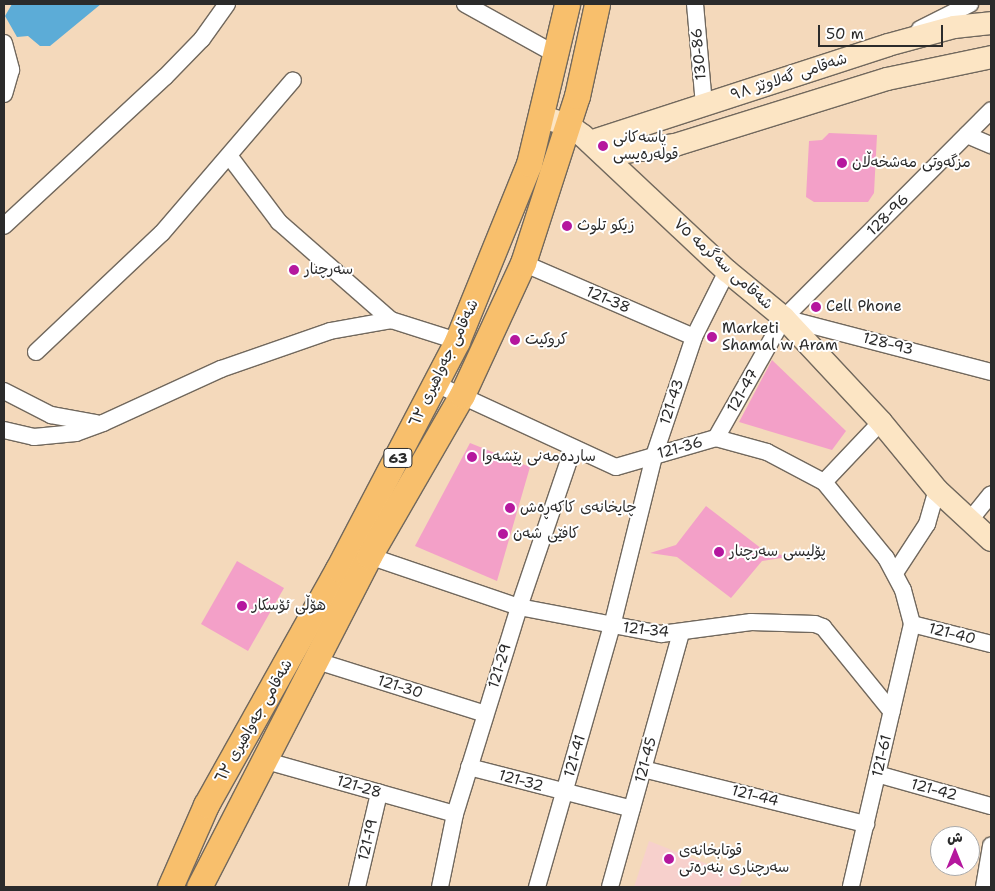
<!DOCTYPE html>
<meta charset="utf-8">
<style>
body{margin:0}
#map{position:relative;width:995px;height:891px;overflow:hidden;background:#f4d9bb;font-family:"Shantell Sans","Playpen Sans Arabic",sans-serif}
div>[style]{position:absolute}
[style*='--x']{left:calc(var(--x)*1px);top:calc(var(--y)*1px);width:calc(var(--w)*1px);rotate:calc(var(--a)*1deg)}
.built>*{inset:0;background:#f7d0cc}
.water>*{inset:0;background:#5cacd7}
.building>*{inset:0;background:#f3a0c8}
.roads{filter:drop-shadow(1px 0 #71685d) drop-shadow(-1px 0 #71685d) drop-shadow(0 1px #71685d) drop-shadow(0 -1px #71685d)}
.street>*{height:16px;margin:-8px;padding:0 8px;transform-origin:8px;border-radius:8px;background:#fff}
.secondary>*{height:22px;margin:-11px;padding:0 11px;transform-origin:11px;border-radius:11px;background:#fce5c4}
.primary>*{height:25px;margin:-12.5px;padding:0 12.5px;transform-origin:12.5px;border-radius:12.5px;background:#f8bf6c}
.dots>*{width:14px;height:14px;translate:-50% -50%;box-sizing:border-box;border:2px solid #fff;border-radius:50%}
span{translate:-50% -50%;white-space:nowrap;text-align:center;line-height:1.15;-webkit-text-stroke:4px #fff;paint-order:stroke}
.shield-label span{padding:1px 4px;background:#fff;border:1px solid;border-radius:4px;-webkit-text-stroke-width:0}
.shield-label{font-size:14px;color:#2b2b2b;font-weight:700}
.street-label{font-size:15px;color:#2b2b2b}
.poi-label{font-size:15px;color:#2b2b2b}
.left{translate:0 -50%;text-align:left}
.frame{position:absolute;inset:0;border:5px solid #2b2b2b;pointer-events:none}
.north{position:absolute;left:930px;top:826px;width:50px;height:50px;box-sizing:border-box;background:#fff;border:1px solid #aaa;border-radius:50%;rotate:0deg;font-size:14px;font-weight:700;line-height:20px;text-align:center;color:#2b2b2b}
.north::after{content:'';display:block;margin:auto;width:18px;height:22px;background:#b5179e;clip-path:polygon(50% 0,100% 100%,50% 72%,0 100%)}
.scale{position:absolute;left:818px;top:25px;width:125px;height:22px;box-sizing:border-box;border:2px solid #2b2b2b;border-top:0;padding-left:6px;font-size:15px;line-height:18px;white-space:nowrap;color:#2b2b2b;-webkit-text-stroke:4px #fff;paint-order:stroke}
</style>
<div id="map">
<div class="built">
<i style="clip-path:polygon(649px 841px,743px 878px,739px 887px,634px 887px)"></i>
</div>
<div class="water">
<i style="clip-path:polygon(12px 4px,101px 4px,50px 46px,40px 46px,28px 36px,17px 37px,5px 16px)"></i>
</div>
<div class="building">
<i style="clip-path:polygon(829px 133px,877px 135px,874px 193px,868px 202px,814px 202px,806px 197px,809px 141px,822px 140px)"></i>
<i style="clip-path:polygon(772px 360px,846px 431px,832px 450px,739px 422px)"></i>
<i style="clip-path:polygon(470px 443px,530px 467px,497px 581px,415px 546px)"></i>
<i style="clip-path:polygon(706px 506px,762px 549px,788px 557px,762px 561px,731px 598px,677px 557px,650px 553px,676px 545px)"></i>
<i style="clip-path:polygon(237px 561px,284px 588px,248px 651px,201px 624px)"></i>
</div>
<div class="roads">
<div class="street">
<i style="--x:465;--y:4;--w:103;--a:29.1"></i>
<i style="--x:695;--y:4;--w:101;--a:84.9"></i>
<i style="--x:920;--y:29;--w:56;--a:-26.6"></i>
<i style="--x:4;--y:43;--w:28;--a:75"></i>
<i style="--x:11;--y:70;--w:25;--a:106"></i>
<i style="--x:967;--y:135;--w:26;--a:23"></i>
<i style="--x:230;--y:157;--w:81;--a:53"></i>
<i style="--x:279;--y:222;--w:149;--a:41.2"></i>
<i style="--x:4;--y:226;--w:219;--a:-42.8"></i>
<i style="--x:165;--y:77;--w:53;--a:-45.8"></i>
<i style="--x:202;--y:39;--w:43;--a:-54.5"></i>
<i style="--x:523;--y:263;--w:186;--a:23.4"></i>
<i style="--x:784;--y:318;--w:214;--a:14.6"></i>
<i style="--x:36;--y:352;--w:173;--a:-43.4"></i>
<i style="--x:162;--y:233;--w:201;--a:-49.4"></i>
<i style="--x:436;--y:384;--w:198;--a:24.8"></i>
<i style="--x:616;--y:467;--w:104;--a:-16.2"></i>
<i style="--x:716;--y:438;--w:53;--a:15.4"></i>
<i style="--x:767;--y:452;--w:64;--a:27.8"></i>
<i style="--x:824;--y:482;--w:98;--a:50.8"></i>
<i style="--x:886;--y:558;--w:36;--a:62"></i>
<i style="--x:903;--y:590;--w:35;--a:75"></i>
<i style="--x:912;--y:624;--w:270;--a:103.1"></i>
<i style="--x:4;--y:391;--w:53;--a:27.1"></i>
<i style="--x:51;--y:415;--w:46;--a:10.1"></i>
<i style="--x:4;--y:430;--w:31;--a:13"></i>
<i style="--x:34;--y:437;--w:42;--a:-5.4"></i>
<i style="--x:76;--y:433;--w:29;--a:-20"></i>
<i style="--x:103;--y:423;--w:130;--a:-24.6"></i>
<i style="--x:221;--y:369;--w:115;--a:-19.2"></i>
<i style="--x:330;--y:331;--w:62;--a:-10.2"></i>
<i style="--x:391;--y:320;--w:69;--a:17.7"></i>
<i style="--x:716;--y:438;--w:138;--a:-60.5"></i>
<i style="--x:784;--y:318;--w:293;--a:-45.1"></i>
<i style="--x:824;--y:482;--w:83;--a:-46.5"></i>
<i style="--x:970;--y:520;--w:33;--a:-51"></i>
<i style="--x:369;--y:556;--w:158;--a:18.8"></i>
<i style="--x:519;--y:607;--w:145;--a:10.8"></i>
<i style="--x:661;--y:634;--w:91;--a:-7.6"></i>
<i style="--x:751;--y:622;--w:64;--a:1.8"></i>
<i style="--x:815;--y:624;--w:9;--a:21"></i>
<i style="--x:823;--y:627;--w:109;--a:50.9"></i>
<i style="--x:895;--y:573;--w:59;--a:-56.9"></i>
<i style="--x:927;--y:524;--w:35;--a:-74"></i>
<i style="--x:912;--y:624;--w:81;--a:14.2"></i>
<i style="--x:314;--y:660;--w:179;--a:17.5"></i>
<i style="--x:263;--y:760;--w:199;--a:15.7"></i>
<i style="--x:469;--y:767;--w:168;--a:14.4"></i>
<i style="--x:643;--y:769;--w:230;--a:13.9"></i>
<i style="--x:877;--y:774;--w:118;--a:15.7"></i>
<i style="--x:357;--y:887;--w:97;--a:-76.8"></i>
<i style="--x:440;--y:887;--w:75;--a:-78.4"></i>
<i style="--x:455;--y:814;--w:217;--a:-72.8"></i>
<i style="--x:519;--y:607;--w:168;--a:-71.2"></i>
<i style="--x:537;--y:887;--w:272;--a:-74"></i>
<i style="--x:612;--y:626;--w:175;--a:-76.1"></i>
<i style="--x:654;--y:456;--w:126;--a:-71.4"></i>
<i style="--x:694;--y:337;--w:74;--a:-63.4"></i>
<i style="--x:610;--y:887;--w:264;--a:-74.4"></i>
<i style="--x:984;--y:887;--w:42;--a:-80.3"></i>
</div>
<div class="secondary">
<i style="--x:543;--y:117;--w:26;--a:18"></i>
<i style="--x:568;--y:125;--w:19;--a:36"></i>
<i style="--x:583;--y:136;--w:197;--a:43.2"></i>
<i style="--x:727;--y:271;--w:74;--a:39.5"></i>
<i style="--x:784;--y:318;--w:142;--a:47"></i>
<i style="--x:881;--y:422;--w:88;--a:50.5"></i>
<i style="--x:937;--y:490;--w:74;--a:42.8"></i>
<i style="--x:590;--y:142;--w:313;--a:-18"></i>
<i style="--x:888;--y:45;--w:68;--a:-15.3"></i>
<i style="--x:954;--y:27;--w:37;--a:-6"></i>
<i style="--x:604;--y:155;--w:72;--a:-8"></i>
<i style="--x:675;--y:145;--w:222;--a:-17.3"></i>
<i style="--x:887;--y:79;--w:106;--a:-11.9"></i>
</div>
<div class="primary">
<i style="--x:170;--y:887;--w:90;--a:-66.3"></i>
<i style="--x:206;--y:805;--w:270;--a:-60.8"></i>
<i style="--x:338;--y:569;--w:257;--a:-62.4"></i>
<i style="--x:457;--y:341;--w:191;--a:-67.9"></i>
<i style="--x:529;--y:164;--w:164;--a:-76.6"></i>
<i style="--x:199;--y:887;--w:372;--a:-62.8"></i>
<i style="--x:369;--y:556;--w:186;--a:-60"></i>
<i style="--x:462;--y:395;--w:145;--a:-65.2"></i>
<i style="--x:523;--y:263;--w:176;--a:-72.1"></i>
<i style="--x:577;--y:96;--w:94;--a:-77.7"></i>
</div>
</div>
<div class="dots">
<i style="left:603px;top:146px;background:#b5179e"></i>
<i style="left:842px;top:163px;background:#b5179e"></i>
<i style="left:567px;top:226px;background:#b5179e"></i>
<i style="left:294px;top:270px;background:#b5179e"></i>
<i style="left:816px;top:307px;background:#b5179e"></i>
<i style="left:712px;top:337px;background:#b5179e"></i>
<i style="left:515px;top:340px;background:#b5179e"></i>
<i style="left:472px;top:457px;background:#b5179e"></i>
<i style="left:510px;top:508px;background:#b5179e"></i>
<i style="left:503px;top:534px;background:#b5179e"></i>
<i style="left:719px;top:552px;background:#b5179e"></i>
<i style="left:242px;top:606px;background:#b5179e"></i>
<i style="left:669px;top:859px;background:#b5179e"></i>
</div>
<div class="shield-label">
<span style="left:398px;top:458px">63</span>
</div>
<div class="street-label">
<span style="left:699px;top:54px;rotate:-95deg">130-86</span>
<span style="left:789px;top:77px;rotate:-18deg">شەقامی گەلاوێژ ٩٨</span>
<span style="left:888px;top:215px;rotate:-45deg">128-96</span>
<span style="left:723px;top:264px;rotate:42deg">شەقامی سەگرمە ٧٥</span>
<span style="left:608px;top:300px;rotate:23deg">121-38</span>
<span style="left:888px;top:344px;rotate:14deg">128-93</span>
<span style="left:444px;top:363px;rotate:-64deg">شەقامی جەواهیری ٦٣</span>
<span style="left:743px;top:391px;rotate:-60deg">121-47</span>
<span style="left:672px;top:402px;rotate:-72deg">121-43</span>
<span style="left:680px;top:448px;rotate:-16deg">121-36</span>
<span style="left:646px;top:630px;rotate:6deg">121-34</span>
<span style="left:952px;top:634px;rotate:14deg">121-40</span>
<span style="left:500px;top:666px;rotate:-73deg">121-29</span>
<span style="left:400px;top:687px;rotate:17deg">121-30</span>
<span style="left:254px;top:721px;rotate:-60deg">شەقامی جەواهیری ٦٣</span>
<span style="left:575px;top:756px;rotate:-74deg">121-41</span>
<span style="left:882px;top:756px;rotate:-77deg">121-61</span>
<span style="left:646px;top:760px;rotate:-75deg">121-45</span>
<span style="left:521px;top:781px;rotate:15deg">121-32</span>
<span style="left:359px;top:787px;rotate:16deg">121-28</span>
<span style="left:934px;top:790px;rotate:15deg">121-42</span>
<span style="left:755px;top:796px;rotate:14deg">121-44</span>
<span style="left:368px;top:840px;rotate:-77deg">121-19</span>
</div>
<div class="poi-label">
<span class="left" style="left:613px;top:146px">پاسەکانی<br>قولەرەیسی</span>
<span class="left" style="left:852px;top:163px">مزگەوتی مەشخەڵان</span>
<span class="left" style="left:577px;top:226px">زيكو تلوث</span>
<span class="left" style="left:304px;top:270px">سەرچنار</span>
<span class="left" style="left:826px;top:307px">Cell Phone</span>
<span class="left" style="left:722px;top:337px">Marketi<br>Shamal w Aram</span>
<span class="left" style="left:525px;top:340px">كروكيت</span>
<span class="left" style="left:482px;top:457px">ساردەمەنی پێشەوا</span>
<span class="left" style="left:520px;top:508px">چایخانەی کاکەڕەش</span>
<span class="left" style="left:513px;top:534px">کافێی شەن</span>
<span class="left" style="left:729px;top:552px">پۆلیسی سەرچنار</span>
<span class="left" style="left:252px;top:606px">هۆڵی ئۆسکار</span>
<span class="left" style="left:679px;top:859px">قوتابخانەی<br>سەرچناری بنەرەتی</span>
</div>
<div class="frame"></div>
<div class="north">ش</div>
<div class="scale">50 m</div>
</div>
